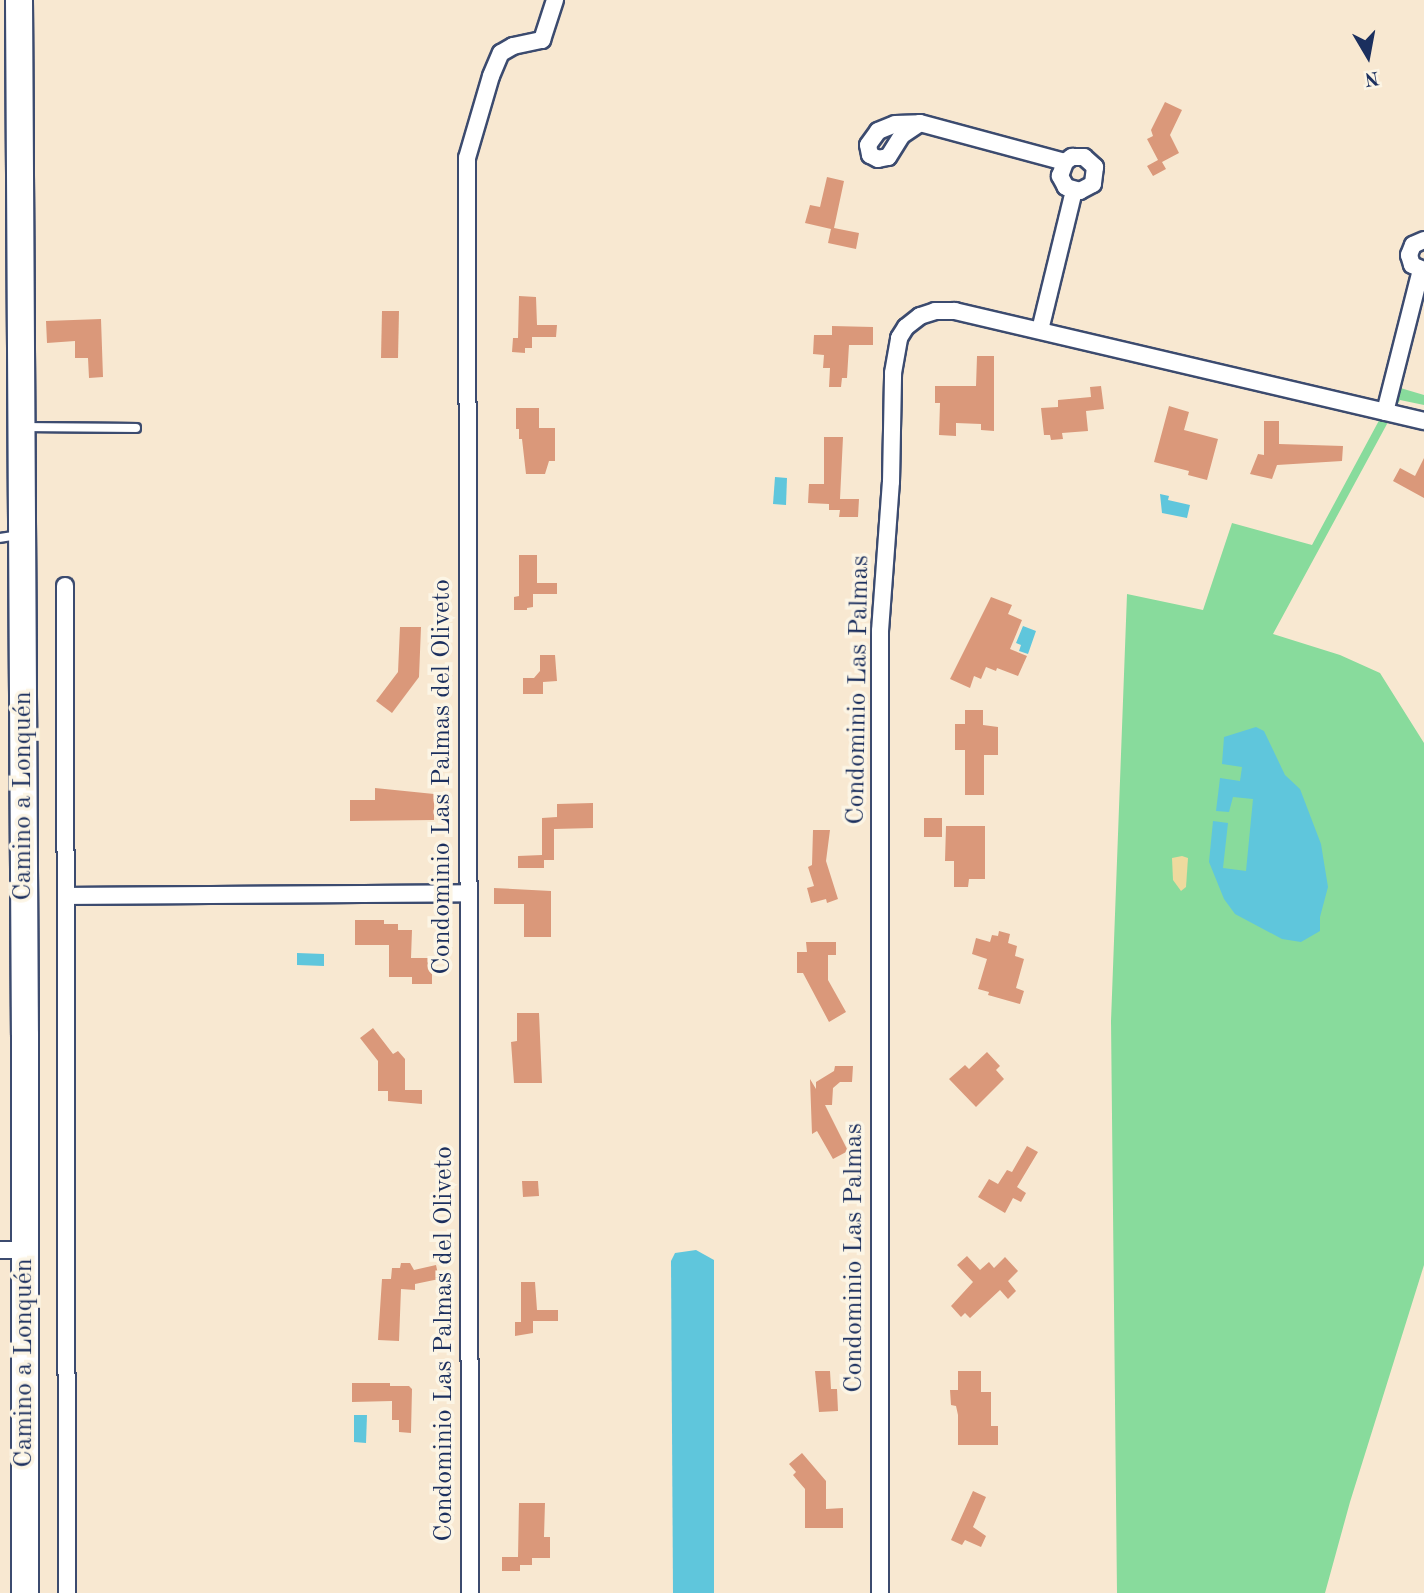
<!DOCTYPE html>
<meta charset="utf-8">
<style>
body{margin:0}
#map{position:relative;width:1424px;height:1593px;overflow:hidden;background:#f8e8d1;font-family:"Old Standard TT",serif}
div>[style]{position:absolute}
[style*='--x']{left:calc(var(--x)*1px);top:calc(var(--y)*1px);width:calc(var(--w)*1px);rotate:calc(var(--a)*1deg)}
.green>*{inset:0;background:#88db9c}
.sand>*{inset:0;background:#eeda9e}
.water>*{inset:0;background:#5fc6dc}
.building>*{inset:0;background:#da987a}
.roads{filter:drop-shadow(2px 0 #3c4b6f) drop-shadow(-2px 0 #3c4b6f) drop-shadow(0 2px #3c4b6f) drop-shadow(0 -2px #3c4b6f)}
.lane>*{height:8px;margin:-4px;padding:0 4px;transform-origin:4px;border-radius:4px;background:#fff}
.street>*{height:16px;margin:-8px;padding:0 8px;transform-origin:8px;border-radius:8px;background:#fff}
.primary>*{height:26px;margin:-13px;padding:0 13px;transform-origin:13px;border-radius:13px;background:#fff}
span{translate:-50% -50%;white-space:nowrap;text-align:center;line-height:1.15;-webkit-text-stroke:7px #fcf5e5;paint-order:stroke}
.street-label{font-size:26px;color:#1b2f5e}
.north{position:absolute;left:1333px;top:21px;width:70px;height:70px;-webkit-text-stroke:5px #fcf5e5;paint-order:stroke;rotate:170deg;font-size:19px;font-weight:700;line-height:28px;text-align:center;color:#1b2f5e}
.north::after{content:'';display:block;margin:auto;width:24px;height:32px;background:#1b2f5e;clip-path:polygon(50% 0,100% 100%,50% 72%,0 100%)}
</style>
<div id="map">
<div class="green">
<i style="clip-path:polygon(1397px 387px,1424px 395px,1424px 405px,1400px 400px,1273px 634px,1340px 655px,1380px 673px,1424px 743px,1424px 1265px,1350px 1502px,1325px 1593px,1117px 1593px,1111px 1021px,1127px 594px,1203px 610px,1232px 523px,1312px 545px)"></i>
</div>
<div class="sand">
<i style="clip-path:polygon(1182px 856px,1188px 858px,1186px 887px,1181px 891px,1173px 880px,1172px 858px)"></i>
</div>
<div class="water">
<i style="clip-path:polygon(775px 477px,787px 478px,786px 505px,773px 504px)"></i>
<i style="clip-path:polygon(1160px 494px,1169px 496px,1168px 500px,1190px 505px,1187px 518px,1162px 513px)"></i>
<i style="clip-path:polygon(1023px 626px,1036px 631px,1028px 654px,1019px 651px,1021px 645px,1016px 643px)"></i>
<i style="clip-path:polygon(1256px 727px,1264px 731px,1285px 775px,1300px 789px,1321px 844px,1328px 887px,1320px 917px,1320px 931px,1301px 942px,1282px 939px,1235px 914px,1224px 899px,1209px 862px,1213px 821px,1228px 823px,1223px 868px,1246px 871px,1253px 799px,1233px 797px,1229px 812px,1216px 811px,1220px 778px,1240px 781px,1242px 767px,1222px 764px,1224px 737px)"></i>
<i style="clip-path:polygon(297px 953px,324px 954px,324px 966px,297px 965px)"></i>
<i style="clip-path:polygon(696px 1250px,714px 1260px,714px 1593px,673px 1593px,671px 1261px,675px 1253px)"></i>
<i style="clip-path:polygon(354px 1415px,367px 1415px,366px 1443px,354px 1442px)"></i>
</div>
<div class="building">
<i style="clip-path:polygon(1165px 102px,1182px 110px,1170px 135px,1179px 153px,1162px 162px,1166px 169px,1153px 176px,1147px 166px,1158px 160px,1147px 139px,1153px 136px,1151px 130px)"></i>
<i style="clip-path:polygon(827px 177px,844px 181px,834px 228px,859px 233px,856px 249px,828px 243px,831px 229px,805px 223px,810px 205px,820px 207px)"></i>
<i style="clip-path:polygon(519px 296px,536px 297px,537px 325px,557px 325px,556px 337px,532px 337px,532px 348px,525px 348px,525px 353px,512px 352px,513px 338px,518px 338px)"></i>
<i style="clip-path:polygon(382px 311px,399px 311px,398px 358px,381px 358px)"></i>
<i style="clip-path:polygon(101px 319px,103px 377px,89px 378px,88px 358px,75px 358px,75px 341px,47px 343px,46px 321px)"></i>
<i style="clip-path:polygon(832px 326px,873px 327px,873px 345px,849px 345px,847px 378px,842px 378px,841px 387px,829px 387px,830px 368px,823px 368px,824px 355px,813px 354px,814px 335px,832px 335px)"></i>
<i style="clip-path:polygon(977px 356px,994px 356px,994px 431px,981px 430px,981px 424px,956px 423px,956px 436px,939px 435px,940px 403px,935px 403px,935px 386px,976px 386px)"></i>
<i style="clip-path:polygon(1101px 386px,1104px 409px,1086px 411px,1088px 431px,1062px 433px,1063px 439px,1051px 440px,1050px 435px,1044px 435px,1041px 408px,1058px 407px,1058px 400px,1091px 397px,1090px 387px)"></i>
<i style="clip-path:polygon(1169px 406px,1189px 412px,1184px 430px,1218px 439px,1207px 480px,1188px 475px,1189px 471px,1154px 462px)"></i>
<i style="clip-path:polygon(516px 408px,539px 408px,539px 428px,555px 428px,555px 461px,549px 461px,545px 474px,526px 474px,522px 439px,519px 439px,519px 429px,516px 429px)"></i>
<i style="clip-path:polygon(1264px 421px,1279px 421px,1279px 444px,1343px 446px,1342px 461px,1277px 465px,1272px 479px,1250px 474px,1258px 454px,1264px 455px)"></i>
<i style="clip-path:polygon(824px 437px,843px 437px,840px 499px,859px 499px,858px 517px,839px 517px,840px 510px,829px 510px,829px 504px,808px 503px,809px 484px,824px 484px)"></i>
<i style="clip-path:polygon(1424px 458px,1424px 498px,1393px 481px,1400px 468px,1415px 476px)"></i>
<i style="clip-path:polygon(519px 555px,537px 555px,537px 583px,557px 583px,557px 594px,533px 594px,533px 607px,527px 608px,527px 610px,514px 610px,514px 597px,519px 596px)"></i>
<i style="clip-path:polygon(991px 597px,1012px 605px,1008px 614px,1022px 620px,1010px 649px,1027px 656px,1018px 676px,997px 668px,996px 671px,986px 667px,981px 679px,974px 676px,970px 688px,950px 679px)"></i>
<i style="clip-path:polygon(400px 627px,421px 627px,419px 677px,392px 713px,376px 701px,398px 672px)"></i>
<i style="clip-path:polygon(540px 655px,555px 655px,557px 681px,543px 682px,543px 694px,523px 694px,523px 678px,534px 678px,540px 671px)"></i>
<i style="clip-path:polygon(965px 710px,983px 710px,983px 725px,998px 727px,998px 755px,984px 755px,984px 795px,965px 795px,965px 750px,955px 750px,955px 724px,965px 724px)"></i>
<i style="clip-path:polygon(375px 788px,434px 794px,434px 820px,350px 821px,350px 800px,375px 800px)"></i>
<i style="clip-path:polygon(593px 803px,593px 828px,554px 829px,554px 860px,544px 860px,544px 868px,518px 868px,518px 856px,542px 855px,542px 818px,557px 817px,557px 804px)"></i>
<i style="clip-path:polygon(924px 818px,942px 818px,942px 837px,924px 837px)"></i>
<i style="clip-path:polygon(946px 826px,985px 826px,985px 879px,969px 879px,968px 887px,954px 887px,954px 861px,945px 861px)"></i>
<i style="clip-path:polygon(813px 830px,830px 830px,826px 861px,838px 899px,827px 903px,826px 899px,811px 903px,807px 888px,814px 886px,808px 867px,812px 865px)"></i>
<i style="clip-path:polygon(494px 888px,551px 891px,551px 937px,524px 937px,524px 904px,494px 904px)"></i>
<i style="clip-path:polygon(355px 920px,384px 920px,384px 924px,398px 924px,398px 930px,412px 930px,411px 958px,432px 958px,432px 984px,412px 984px,412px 977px,389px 977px,389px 945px,355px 945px)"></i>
<i style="clip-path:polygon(999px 931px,1010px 934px,1008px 943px,1017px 946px,1015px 956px,1024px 959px,1016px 988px,1024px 991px,1020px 1004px,988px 995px,989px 992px,978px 989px,987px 959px,972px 954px,976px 938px,990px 942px,992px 935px,998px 936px)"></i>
<i style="clip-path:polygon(806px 942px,836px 942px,836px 955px,828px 955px,828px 980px,846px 1012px,829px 1022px,803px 973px,797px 973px,797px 952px,807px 952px)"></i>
<i style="clip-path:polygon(517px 1013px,539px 1013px,542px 1083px,514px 1083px,511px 1042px,517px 1041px)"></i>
<i style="clip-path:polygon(373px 1028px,393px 1054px,398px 1051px,405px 1059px,405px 1090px,422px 1090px,422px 1104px,388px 1101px,388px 1091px,378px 1091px,378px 1061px,360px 1038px)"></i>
<i style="clip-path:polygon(987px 1052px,1000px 1066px,996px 1070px,1004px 1079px,976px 1107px,949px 1079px,965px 1065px,969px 1069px)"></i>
<i style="clip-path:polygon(835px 1066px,853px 1066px,852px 1082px,840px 1082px,833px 1088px,832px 1105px,825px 1105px,848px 1151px,833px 1159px,817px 1131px,812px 1134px,810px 1079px,816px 1089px,816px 1082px,834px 1071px)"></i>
<i style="clip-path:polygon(1027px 1146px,1038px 1152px,1017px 1187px,1026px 1193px,1021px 1202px,1013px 1198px,1005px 1213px,978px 1197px,989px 1179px,998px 1184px,1007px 1170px,1012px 1172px)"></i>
<i style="clip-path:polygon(522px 1181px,538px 1181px,539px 1196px,523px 1197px)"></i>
<i style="clip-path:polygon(967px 1256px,980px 1270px,989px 1262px,994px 1268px,1005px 1257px,1018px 1271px,1008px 1281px,1016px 1291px,1008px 1299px,1000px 1290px,970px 1318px,965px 1313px,961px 1317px,951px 1306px,973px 1282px,957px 1265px)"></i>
<i style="clip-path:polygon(401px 1263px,410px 1263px,414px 1270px,436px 1265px,439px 1279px,415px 1284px,415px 1290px,401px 1289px,399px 1341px,378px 1340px,382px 1279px,391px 1279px,392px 1268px,400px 1268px)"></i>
<i style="clip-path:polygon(521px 1282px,535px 1282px,537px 1310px,558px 1310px,558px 1321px,533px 1321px,533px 1333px,515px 1336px,515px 1322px,521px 1322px)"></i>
<i style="clip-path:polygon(815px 1371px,830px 1371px,831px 1389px,837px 1389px,838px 1411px,819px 1412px)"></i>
<i style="clip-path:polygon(958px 1371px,981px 1371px,981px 1392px,991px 1392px,991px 1426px,998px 1426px,998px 1445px,958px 1445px,958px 1415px,956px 1406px,951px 1405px,950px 1390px,958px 1390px)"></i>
<i style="clip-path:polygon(352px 1383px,390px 1383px,390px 1386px,409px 1386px,412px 1389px,411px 1433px,399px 1432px,399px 1420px,392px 1420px,392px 1401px,352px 1402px)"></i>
<i style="clip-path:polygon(802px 1453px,826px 1481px,826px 1509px,843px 1508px,843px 1528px,805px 1528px,805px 1489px,793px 1475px,796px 1472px,789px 1464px)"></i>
<i style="clip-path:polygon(973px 1491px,986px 1497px,973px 1527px,986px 1536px,981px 1547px,965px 1540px,962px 1545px,951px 1540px)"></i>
<i style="clip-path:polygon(519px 1503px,545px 1503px,544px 1537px,550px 1537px,550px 1558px,532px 1558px,532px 1565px,520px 1565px,520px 1571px,502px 1571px,502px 1557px,518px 1557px)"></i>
</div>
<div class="roads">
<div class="lane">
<i style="--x:24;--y:427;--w:112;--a:0.5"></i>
<i style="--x:0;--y:538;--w:19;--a:-9"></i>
</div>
<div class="street">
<i style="--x:920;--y:123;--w:22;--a:146"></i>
<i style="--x:902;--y:135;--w:26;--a:122"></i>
<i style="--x:888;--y:157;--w:10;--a:169"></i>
<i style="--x:878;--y:159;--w:9;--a:-153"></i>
<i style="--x:870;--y:155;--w:10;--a:-101"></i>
<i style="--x:868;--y:145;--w:17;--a:-54"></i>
<i style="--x:878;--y:131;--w:18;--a:-22"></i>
<i style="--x:895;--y:124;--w:25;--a:-2"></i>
<i style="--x:920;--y:123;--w:150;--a:15.1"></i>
<i style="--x:1065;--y:162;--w:9;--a:-36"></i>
<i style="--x:1072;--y:157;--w:12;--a:0"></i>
<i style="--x:1084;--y:157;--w:15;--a:42"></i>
<i style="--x:1095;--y:167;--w:17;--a:97"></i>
<i style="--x:1093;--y:184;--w:15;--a:152"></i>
<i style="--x:1080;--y:191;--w:15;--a:-164"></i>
<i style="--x:1066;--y:187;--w:13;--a:-119"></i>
<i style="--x:1060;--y:176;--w:15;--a:-70"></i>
<i style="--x:1424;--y:240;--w:12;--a:156"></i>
<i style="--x:1413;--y:245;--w:11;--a:112"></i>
<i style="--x:1409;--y:255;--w:10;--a:73"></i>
<i style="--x:1412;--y:265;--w:13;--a:23"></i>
<i style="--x:1040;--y:330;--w:143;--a:-76.3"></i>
<i style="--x:1385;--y:412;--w:146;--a:-75.8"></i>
<i style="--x:65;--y:586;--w:1007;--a:89.89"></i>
<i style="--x:67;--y:896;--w:401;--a:-0.4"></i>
<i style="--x:0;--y:1250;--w:25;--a:0"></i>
<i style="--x:470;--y:1593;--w:1435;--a:-90.12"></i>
<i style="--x:467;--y:158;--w:85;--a:-73.7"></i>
<i style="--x:491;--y:76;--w:25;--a:-67"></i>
<i style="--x:501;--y:53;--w:14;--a:-30"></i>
<i style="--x:513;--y:46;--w:30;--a:-12"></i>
<i style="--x:542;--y:40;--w:42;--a:-72"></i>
<i style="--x:880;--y:1593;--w:962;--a:-90"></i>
<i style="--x:880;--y:631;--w:149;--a:-85.8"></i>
<i style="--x:891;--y:482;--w:109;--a:-88.9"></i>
<i style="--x:893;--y:373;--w:36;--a:-80"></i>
<i style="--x:899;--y:338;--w:13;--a:-58"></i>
<i style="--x:906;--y:327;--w:18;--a:-38"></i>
<i style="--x:920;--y:316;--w:16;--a:-18"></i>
<i style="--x:935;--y:311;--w:20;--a:0"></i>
<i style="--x:955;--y:311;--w:482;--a:13.2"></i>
</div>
<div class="primary">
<i style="--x:19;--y:0;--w:1035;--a:89.67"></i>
<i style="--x:25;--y:1035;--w:558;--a:90"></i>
</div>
</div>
<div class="street-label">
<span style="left:859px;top:690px;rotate:-89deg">Condominio Las Palmas</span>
<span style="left:443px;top:777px;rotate:-90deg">Condominio Las Palmas del Oliveto</span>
<span style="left:24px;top:796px;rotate:-90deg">Camino a Lonquén</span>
<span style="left:855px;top:1258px;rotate:-90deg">Condominio Las Palmas</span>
<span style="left:445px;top:1344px;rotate:-90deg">Condominio Las Palmas del Oliveto</span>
<span style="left:25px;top:1363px;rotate:-90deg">Camino a Lonquén</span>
</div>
<div class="north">N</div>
</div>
